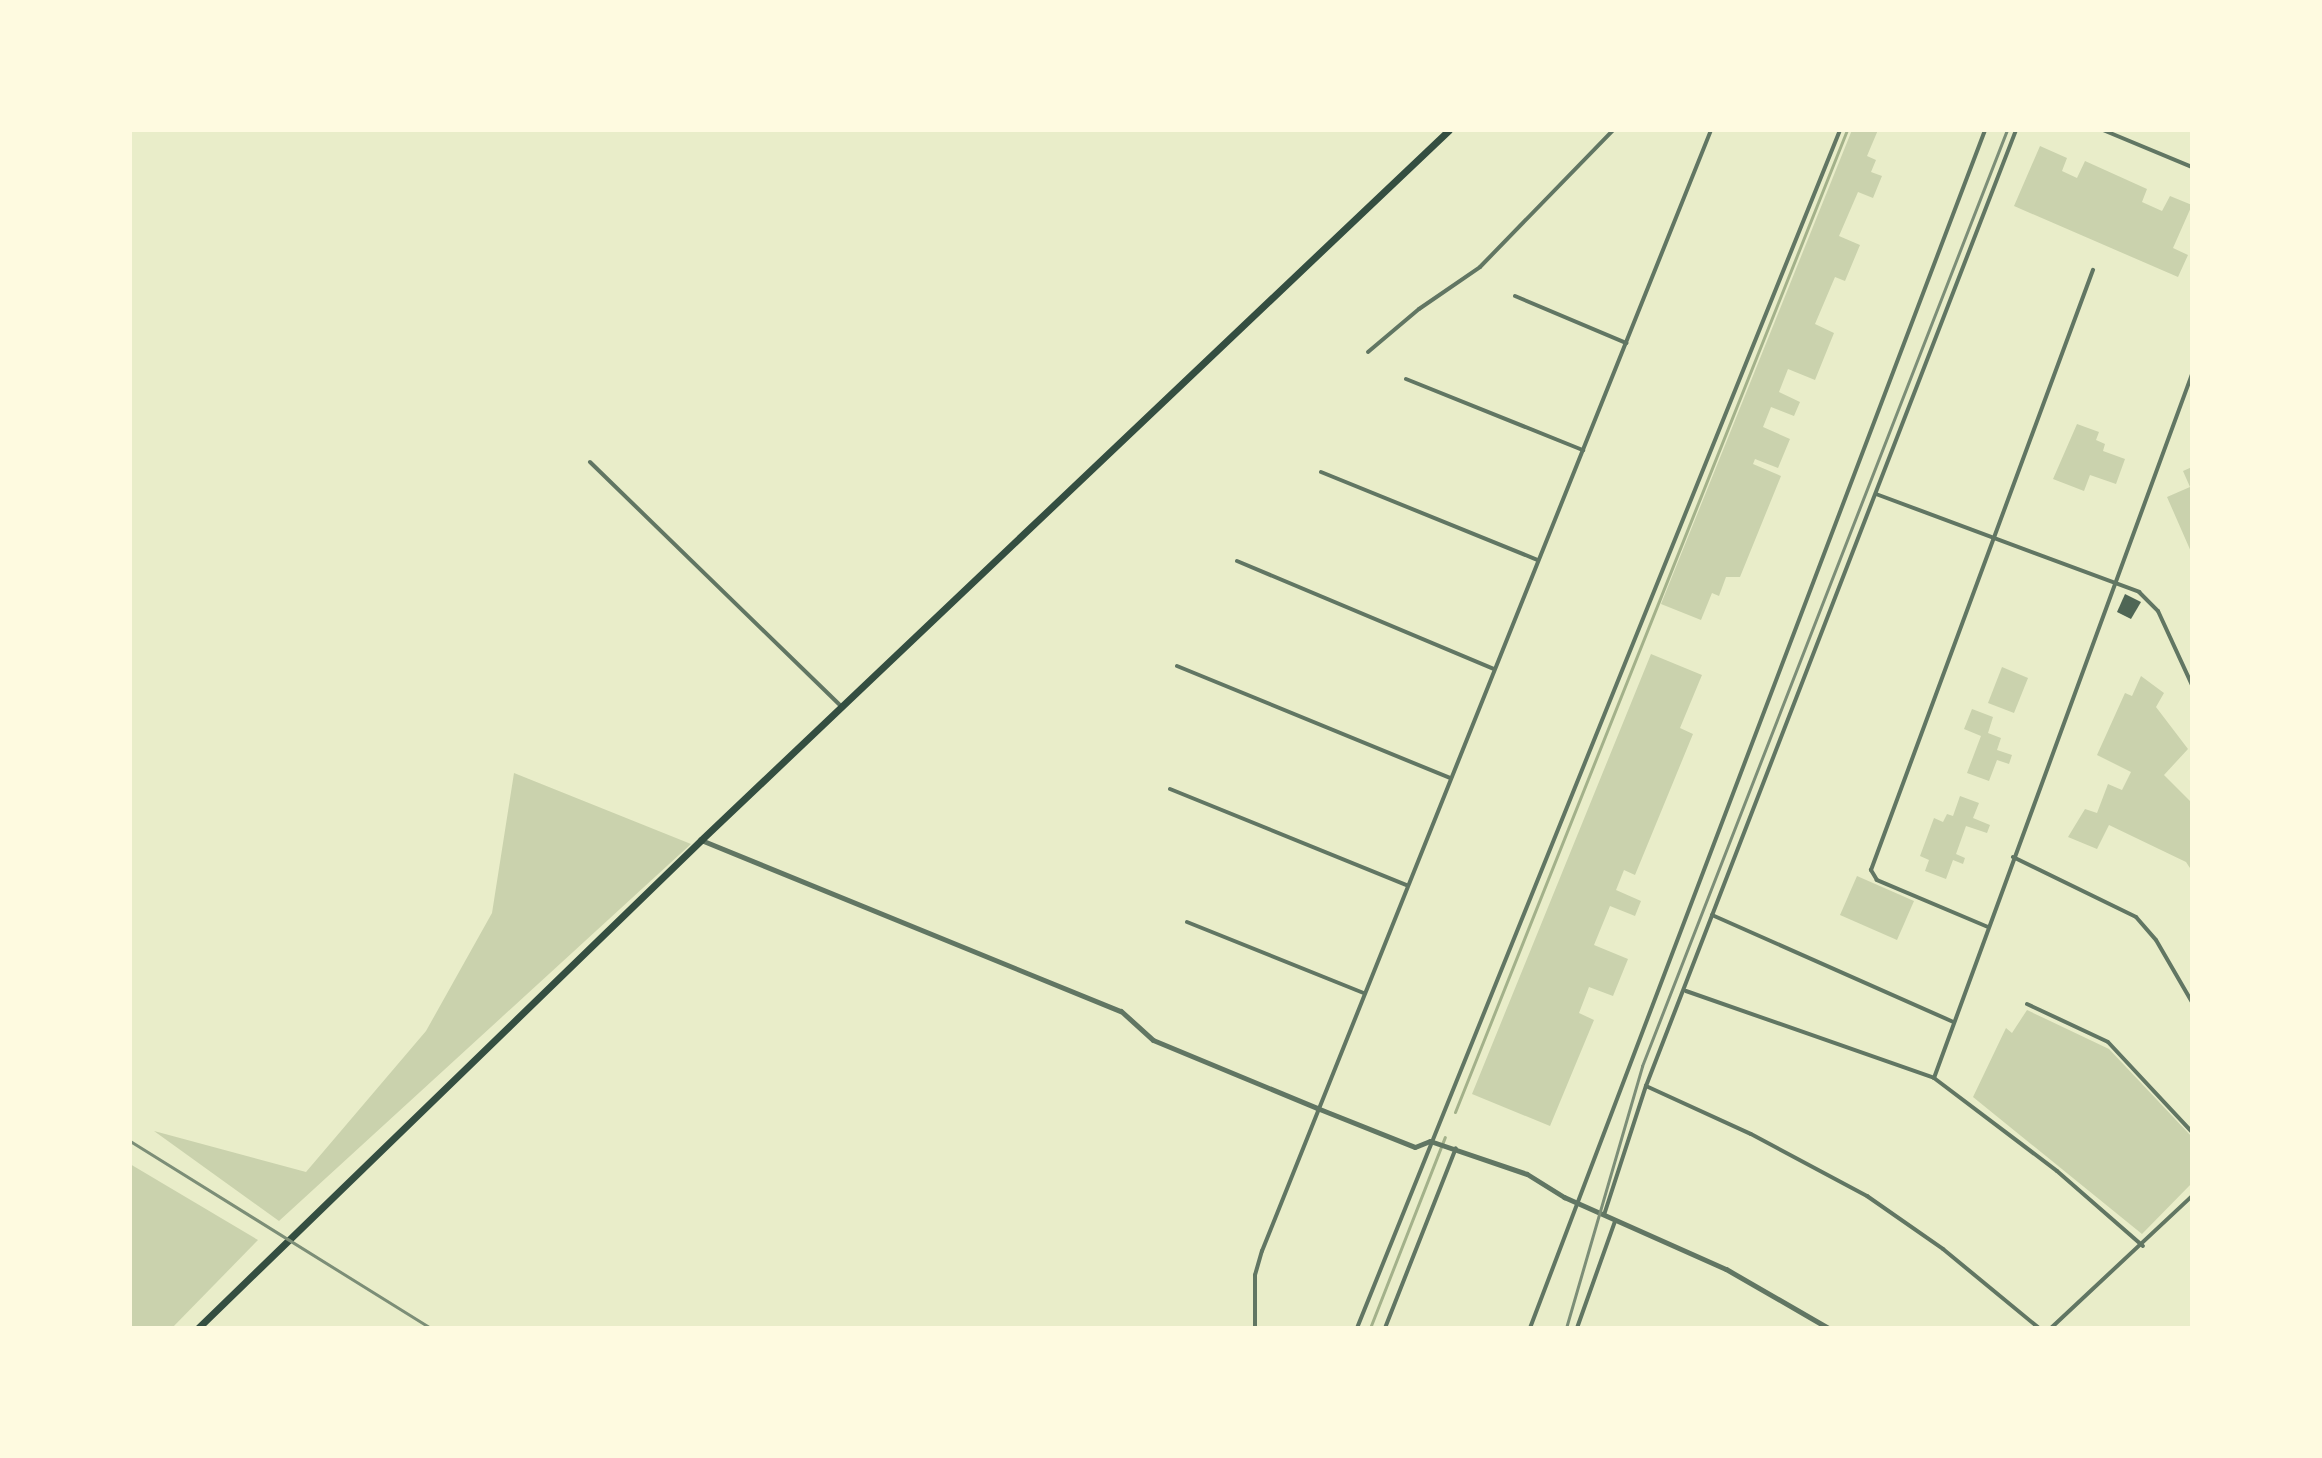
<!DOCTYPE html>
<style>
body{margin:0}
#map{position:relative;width:2322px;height:1458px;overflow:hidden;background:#e9edc9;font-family:"PT Sans",sans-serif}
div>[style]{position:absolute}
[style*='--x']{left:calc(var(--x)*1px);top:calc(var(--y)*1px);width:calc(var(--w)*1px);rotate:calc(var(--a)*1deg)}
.green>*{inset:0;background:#cad2ad}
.stream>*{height:3px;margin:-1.5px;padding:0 1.5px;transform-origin:1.5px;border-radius:1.5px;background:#a3b18a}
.building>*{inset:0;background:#4f6655}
.minor>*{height:4px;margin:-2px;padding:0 2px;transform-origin:2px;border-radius:2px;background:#617663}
.tertiary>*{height:5px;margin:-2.5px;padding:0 2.5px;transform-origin:2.5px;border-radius:2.5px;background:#617663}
.primary>*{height:7px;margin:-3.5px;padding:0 3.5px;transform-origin:3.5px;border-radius:3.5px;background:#344e41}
.rail>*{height:3px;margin:-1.5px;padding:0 1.5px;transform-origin:1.5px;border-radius:1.5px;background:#7c8e77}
span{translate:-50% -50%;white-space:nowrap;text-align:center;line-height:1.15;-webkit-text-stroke:8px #fefae0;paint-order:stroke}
.frame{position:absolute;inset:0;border:132px solid #fefae0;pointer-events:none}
</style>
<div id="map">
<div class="green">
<i style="clip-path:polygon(1852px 130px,1878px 130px,1867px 156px,1876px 160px,1871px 172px,1882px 176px,1873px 198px,1858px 192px,1839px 236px,1860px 245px,1845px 281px,1835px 277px,1815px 324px,1834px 333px,1815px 380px,1788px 369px,1779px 392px,1800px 402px,1794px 416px,1771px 407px,1763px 427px,1790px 439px,1778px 468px,1755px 459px,1753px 464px,1781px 476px,1740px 577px,1726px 577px,1719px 596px,1712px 593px,1701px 620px,1661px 604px)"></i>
<i style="clip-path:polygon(2040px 146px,2067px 158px,2062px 171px,2077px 178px,2085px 161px,2147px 189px,2142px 202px,2162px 211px,2170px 196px,2192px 205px,2173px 248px,2188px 255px,2178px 277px,2014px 206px)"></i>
<i style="clip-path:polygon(2077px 424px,2099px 432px,2096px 440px,2105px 444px,2103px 451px,2125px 459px,2116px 484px,2090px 475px,2084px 491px,2053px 479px)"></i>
<i style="clip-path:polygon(2192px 467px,2192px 554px,2167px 497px,2190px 487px,2183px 471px)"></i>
<i style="clip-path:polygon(1651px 654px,1702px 675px,1680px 728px,1693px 734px,1635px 875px,1624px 870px,1616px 890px,1641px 901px,1635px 916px,1610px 906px,1594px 945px,1628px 959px,1613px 996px,1589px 987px,1579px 1013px,1594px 1020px,1550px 1126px,1472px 1094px)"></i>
<i style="clip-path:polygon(2002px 667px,2028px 678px,2014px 713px,1988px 703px)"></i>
<i style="clip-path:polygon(2141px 676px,2164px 693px,2156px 707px,2188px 749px,2164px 775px,2192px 803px,2192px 871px,2186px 862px,2109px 825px,2097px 849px,2068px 837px,2085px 809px,2097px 813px,2108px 784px,2122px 790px,2131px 772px,2097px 755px,2125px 693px,2132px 696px)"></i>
<i style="clip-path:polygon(1972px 709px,1993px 717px,1988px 733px,2001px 738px,1997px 750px,2012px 755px,2009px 764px,1997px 760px,1989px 781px,1967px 773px,1981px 736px,1964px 729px)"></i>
<i style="clip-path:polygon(514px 773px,691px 844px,279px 1221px,154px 1131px,306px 1172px,426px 1031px,492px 913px)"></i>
<i style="clip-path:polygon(1960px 796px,1979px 803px,1973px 818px,1990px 825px,1987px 833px,1966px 826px,1956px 854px,1965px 858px,1963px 864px,1953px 860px,1946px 879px,1925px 871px,1929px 860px,1920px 856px,1934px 818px,1943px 822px,1947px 814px,1953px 816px)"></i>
<i style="clip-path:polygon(1857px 876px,1914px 901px,1897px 940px,1840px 915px)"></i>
<i style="clip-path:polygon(2027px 1010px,2109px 1049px,2192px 1137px,2192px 1183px,2142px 1234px,1973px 1097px,2006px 1028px,2012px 1033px)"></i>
<i style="clip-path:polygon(130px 1164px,258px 1240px,172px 1328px,130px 1328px)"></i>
</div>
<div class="stream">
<i style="--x:1455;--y:1112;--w:1057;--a:-68.24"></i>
<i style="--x:1370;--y:1328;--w:205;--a:-68.6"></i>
</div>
<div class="building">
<i style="clip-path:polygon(2125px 594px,2141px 602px,2131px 619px,2117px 612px)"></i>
</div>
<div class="minor">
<i style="--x:2103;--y:130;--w:96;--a:22.6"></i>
<i style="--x:1515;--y:296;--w:121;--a:22.9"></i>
<i style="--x:1368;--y:352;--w:67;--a:-40.1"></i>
<i style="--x:1419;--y:309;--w:74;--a:-34.5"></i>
<i style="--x:1480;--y:267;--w:191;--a:-45.8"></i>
<i style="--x:1406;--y:379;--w:191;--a:21.9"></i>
<i style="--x:590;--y:462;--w:350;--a:44.2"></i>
<i style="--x:1321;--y:472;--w:234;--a:22.1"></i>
<i style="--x:1876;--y:494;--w:281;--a:20.4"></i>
<i style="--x:2139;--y:592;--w:27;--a:45"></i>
<i style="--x:2158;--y:611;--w:81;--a:65.3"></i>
<i style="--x:1237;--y:561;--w:279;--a:22.8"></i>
<i style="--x:1177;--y:666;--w:295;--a:22.3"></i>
<i style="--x:1170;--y:789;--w:256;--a:22.1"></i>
<i style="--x:2013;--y:857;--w:137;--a:26"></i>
<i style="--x:2136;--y:917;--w:30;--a:49"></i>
<i style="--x:2156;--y:940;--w:72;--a:59.9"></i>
<i style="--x:1712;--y:915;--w:264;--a:23.9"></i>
<i style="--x:1187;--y:922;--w:191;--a:21.9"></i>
<i style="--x:1988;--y:927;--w:121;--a:-157.1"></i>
<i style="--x:1877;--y:880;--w:12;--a:-121"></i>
<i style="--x:1871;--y:870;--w:640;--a:-69.7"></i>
<i style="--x:1686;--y:991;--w:263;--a:19.3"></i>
<i style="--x:1934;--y:1078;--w:154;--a:37.1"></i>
<i style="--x:2057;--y:1171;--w:114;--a:41.1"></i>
<i style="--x:2027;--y:1004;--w:89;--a:25.1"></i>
<i style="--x:2108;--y:1042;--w:123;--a:47"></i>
<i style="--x:1934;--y:1078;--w:750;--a:-69.87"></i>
<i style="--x:1646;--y:1086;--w:115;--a:24.6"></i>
<i style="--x:1751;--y:1134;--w:132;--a:28.1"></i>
<i style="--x:1867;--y:1196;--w:93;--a:34.9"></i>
<i style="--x:1943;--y:1249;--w:124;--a:39.5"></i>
<i style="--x:1604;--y:1215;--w:136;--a:-72"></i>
<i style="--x:1646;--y:1086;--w:1025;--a:-68.84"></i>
<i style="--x:1255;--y:1328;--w:53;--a:-90"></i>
<i style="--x:1255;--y:1275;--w:25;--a:-74"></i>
<i style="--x:1262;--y:1251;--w:1208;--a:-68.17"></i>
<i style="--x:1357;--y:1328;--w:1292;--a:-68.04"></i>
<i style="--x:1385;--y:1328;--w:193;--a:-68.5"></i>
<i style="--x:1530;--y:1328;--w:1281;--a:-69.2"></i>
<i style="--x:1577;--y:1328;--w:114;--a:-70.4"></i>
<i style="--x:2051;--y:1328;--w:193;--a:-43.1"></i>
</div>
<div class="tertiary">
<i style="--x:701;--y:840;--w:453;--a:22.2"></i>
<i style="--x:1121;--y:1011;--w:43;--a:42.2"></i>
<i style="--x:1153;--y:1040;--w:178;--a:22.5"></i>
<i style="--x:1317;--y:1108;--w:105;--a:21.7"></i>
<i style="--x:1415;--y:1147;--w:16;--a:-22"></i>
<i style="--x:1430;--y:1141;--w:102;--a:18.8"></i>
<i style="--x:1527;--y:1174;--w:44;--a:31.9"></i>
<i style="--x:1564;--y:1197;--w:177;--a:24"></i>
<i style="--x:1726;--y:1269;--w:118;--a:30"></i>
</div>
<div class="primary">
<i style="--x:198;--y:1328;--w:701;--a:-44.13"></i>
<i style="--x:701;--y:840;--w:1031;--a:-43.51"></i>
</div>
<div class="rail">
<i style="--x:130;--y:1141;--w:354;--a:31.9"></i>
<i style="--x:1566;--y:1328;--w:273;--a:-73.8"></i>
<i style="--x:1642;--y:1066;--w:1005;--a:-68.7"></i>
</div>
<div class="frame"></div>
</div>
